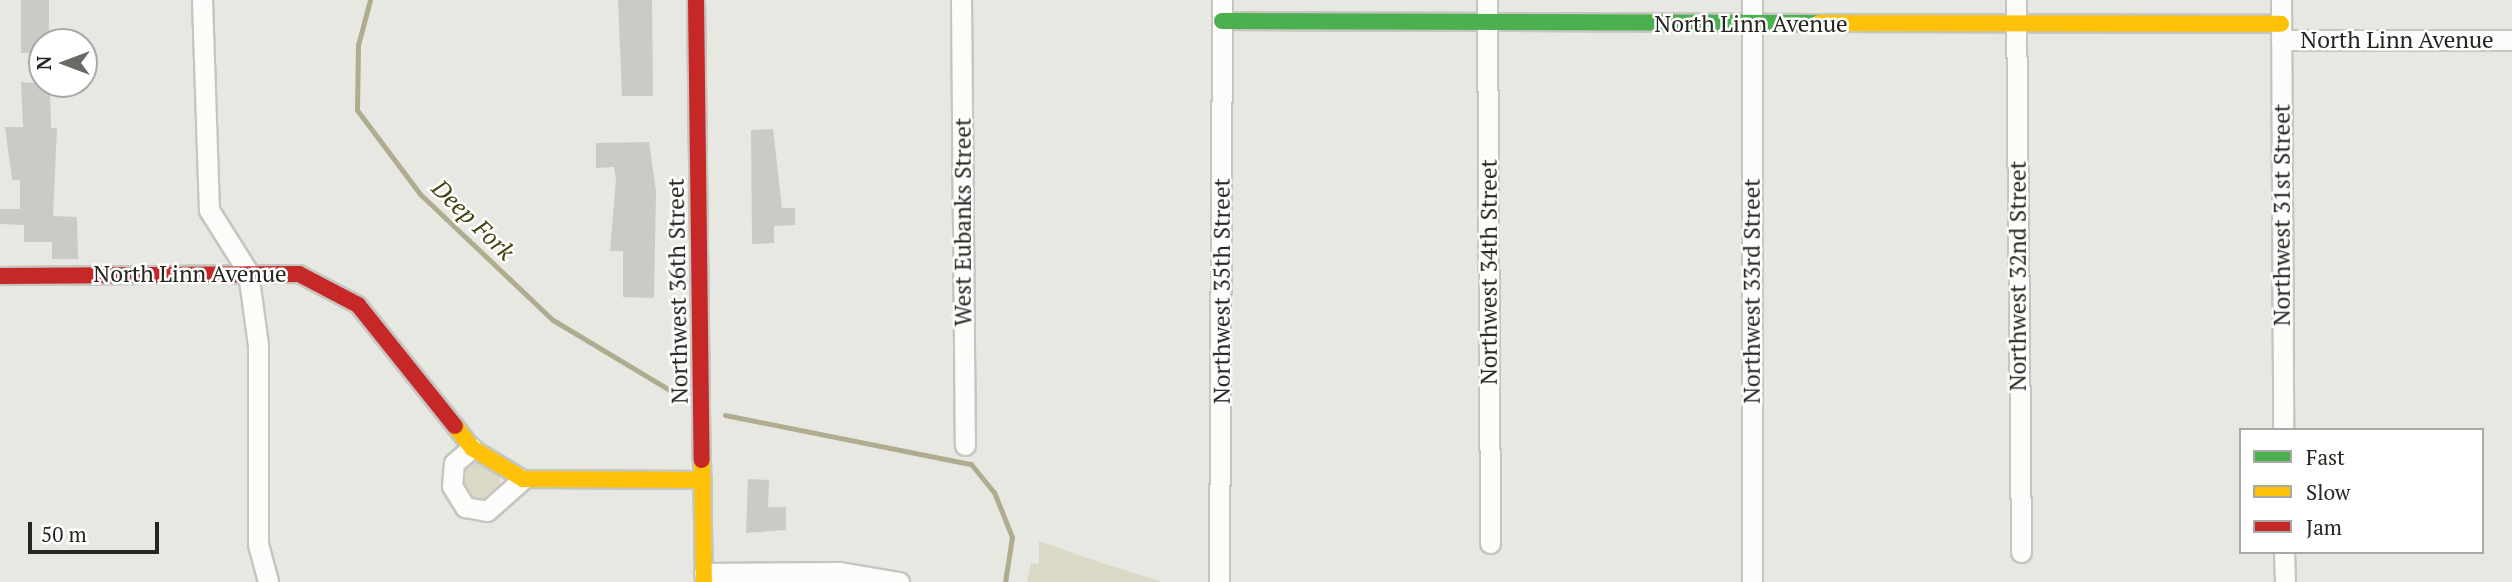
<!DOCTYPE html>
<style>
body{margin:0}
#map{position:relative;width:2512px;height:582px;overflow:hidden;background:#e8e8e2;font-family:"PT Serif",serif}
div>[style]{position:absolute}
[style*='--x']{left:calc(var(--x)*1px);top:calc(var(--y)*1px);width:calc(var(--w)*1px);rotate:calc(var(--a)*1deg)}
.green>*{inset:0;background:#dad9c6}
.round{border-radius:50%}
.stream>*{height:5px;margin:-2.5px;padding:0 2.5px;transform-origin:2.5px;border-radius:2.5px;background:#afac8f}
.building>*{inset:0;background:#cbcac5}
.roads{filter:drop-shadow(2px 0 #c6c6c1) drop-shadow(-2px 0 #c6c6c1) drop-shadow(0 2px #c6c6c1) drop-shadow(0 -2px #c6c6c1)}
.street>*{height:19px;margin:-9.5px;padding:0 9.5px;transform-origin:9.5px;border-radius:9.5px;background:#fcfcfb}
.fast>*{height:16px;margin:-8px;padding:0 8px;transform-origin:8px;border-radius:8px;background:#4caf50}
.slow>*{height:16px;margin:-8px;padding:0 8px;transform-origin:8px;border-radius:8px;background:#ffc107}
.jam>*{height:16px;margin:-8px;padding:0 8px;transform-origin:8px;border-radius:8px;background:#c62828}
span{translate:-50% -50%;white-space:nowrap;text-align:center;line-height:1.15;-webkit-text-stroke:5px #fff;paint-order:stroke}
.street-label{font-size:23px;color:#262621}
.water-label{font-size:24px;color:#464210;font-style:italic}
.legend{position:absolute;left:2239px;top:428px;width:245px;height:126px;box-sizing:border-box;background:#fff;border:2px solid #a8a8a6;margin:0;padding:9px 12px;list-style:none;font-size:21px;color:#262621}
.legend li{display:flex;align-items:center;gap:14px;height:35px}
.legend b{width:35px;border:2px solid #a8a8a6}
.north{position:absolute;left:28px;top:28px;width:70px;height:70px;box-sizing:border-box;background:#fff;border:2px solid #a8a8a6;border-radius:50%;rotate:270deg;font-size:19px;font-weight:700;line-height:28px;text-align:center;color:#262621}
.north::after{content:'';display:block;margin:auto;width:24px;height:32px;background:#6a6a65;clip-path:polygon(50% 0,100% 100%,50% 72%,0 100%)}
.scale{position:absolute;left:28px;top:522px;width:131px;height:32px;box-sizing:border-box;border:4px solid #262621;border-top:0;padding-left:9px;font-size:21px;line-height:24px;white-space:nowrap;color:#262621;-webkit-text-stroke:5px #fff;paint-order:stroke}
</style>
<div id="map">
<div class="green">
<i class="round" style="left:460px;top:462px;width:40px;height:40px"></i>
<i style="clip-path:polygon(1039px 541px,1096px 561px,1162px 582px,1027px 582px,1031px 563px,1039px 564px)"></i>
</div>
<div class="stream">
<i style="--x:370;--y:0;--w:47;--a:104.9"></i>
<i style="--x:358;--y:45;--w:65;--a:90.9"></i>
<i style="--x:357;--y:110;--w:105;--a:53.1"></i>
<i style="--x:420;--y:194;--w:183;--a:43.5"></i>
<i style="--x:553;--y:320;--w:146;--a:31"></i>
<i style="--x:725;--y:415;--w:251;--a:11.3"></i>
<i style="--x:971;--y:464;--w:36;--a:51"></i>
<i style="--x:994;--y:492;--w:48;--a:68.2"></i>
<i style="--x:1012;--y:537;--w:46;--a:98.8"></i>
</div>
<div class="building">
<i style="clip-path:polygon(21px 0,49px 0,49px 42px,42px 42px,42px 53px,21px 53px)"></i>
<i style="clip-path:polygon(618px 0,652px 0,653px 96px,622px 96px)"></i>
<i style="clip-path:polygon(21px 82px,50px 84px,51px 128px,57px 128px,53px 216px,77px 217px,78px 259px,52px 259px,52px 242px,24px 242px,24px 225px,0 224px,0 209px,20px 209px,20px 180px,12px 180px,5px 127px,23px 127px)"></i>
<i style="clip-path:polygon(773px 129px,782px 208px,795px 208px,795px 225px,774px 226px,774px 243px,752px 244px,751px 130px)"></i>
<i style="clip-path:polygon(649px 142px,656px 191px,654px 298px,623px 297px,623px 251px,610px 251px,616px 179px,614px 167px,596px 168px,596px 143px)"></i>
<i style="clip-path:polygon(748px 479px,769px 480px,768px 507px,786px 507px,786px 530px,746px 533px)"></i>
</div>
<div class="roads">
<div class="street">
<i style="--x:202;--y:0;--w:210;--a:88.1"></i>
<i style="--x:209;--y:210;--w:73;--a:57.8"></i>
<i style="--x:248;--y:272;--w:74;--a:82.2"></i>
<i style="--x:258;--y:345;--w:199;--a:90"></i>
<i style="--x:258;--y:544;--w:39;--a:75"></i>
<i style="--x:961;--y:0;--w:445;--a:89.5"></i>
<i style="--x:1487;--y:0;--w:543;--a:89.68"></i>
<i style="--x:2016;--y:0;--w:552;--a:89.48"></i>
<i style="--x:2281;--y:0;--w:430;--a:89.7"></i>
<i style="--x:2281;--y:40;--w:231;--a:0"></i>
<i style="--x:472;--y:448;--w:23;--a:140"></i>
<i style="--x:454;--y:463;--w:23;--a:95"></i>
<i style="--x:452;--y:486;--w:25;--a:58"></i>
<i style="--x:465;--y:507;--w:22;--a:10"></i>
<i style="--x:487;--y:511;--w:48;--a:-41.6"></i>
<i style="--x:2284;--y:552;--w:30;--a:88"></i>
<i style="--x:704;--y:573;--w:134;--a:-0.4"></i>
<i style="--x:838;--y:572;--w:62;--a:9.3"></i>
<i style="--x:1219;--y:582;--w:582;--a:-89.7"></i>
<i style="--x:1752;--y:582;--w:582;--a:-90"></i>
</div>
<div class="fast">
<i style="--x:1222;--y:21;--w:597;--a:0.19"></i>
</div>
<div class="slow">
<i style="--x:1819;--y:23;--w:462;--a:0.1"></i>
<i style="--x:455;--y:426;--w:28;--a:52"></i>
<i style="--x:472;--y:448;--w:60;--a:31.3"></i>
<i style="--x:523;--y:479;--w:180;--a:0.3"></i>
<i style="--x:702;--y:460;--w:122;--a:89.1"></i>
</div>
<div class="jam">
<i style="--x:696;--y:0;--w:460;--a:89.3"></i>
<i style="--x:0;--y:276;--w:299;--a:-0.4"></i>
<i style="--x:299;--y:274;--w:67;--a:27.7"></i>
<i style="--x:358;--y:305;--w:155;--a:51.3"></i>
</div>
</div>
<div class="street-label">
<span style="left:1751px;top:24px">North Linn Avenue</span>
<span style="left:2397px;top:40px">North Linn Avenue</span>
<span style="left:2282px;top:215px;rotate:-90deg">Northwest 31st Street</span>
<span style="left:963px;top:222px;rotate:-90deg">West Eubanks Street</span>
<span style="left:1489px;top:272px;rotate:-90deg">Northwest 34th Street</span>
<span style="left:190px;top:274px">North Linn Avenue</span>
<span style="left:2018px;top:276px;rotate:-90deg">Northwest 32nd Street</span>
<span style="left:678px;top:291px;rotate:-91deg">Northwest 36th Street</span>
<span style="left:1222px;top:291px;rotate:-90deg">Northwest 35th Street</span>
<span style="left:1752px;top:291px;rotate:-90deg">Northwest 33rd Street</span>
</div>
<div class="water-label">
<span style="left:473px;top:220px;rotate:44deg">Deep Fork</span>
</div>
<ul class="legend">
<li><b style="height:9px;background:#4caf50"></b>Fast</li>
<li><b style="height:9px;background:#ffc107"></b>Slow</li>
<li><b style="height:9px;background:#c62828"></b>Jam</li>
</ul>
<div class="north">N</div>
<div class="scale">50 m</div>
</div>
